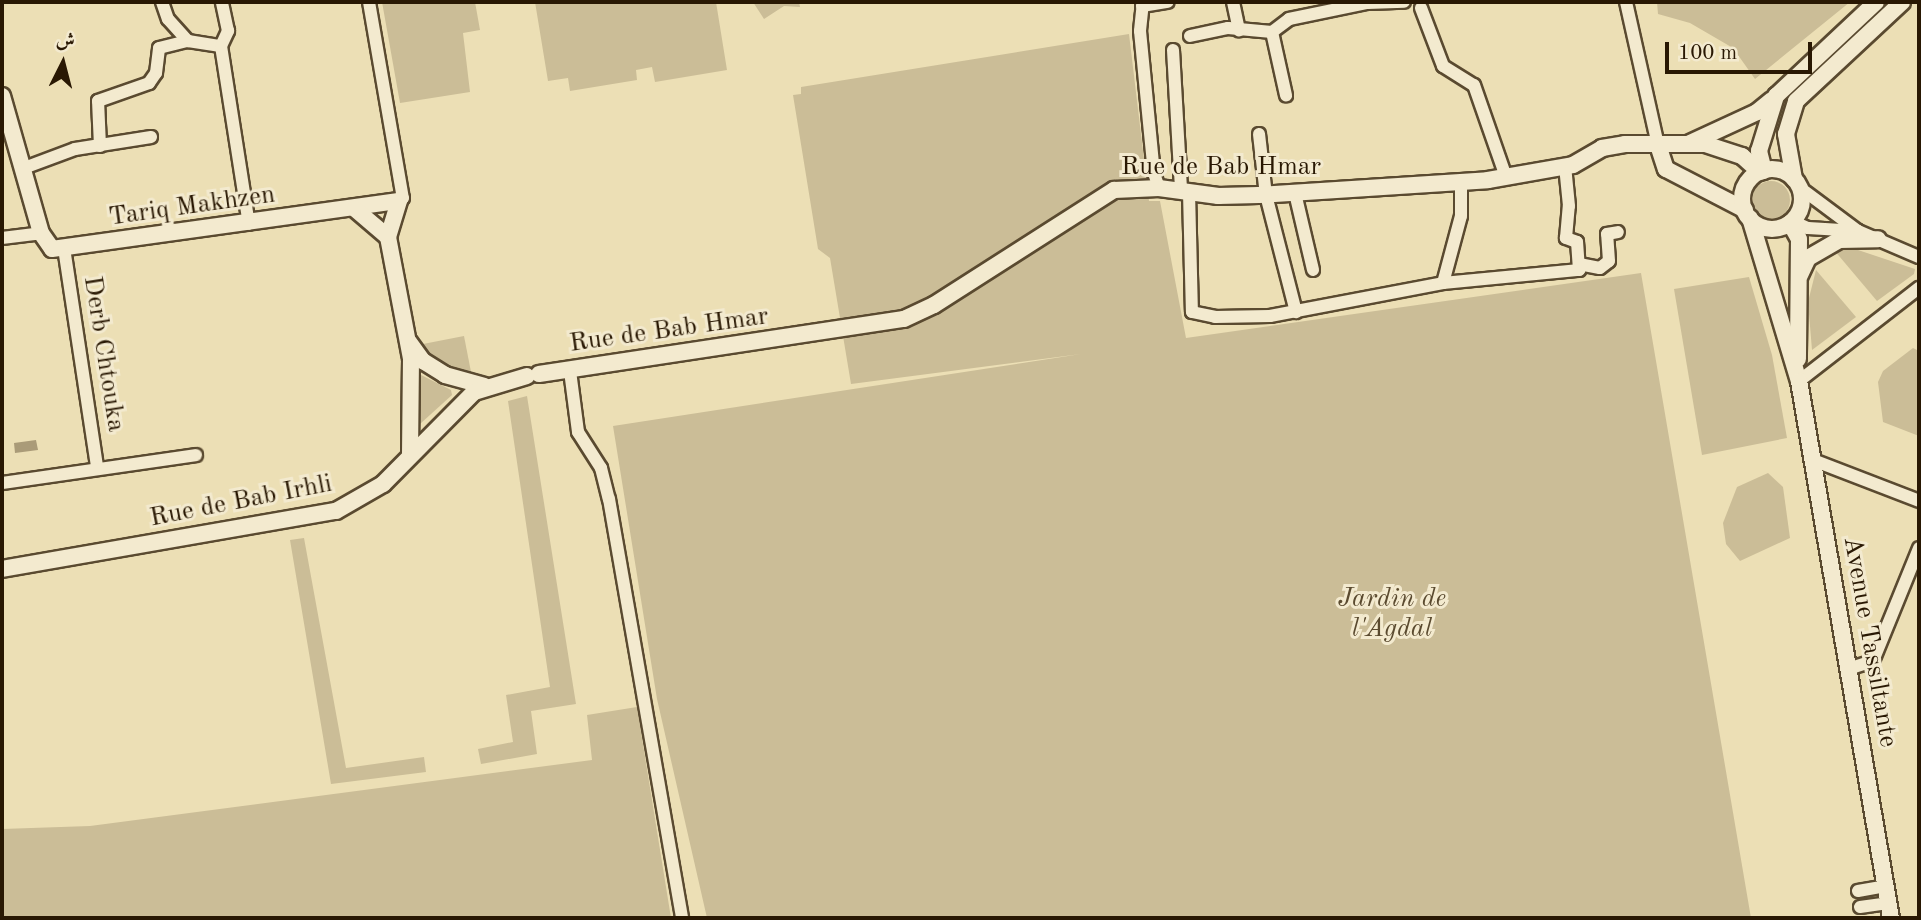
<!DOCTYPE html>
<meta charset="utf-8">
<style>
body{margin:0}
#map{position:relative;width:1921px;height:920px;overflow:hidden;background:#ecdfb5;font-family:"Old Standard TT",Amiri,serif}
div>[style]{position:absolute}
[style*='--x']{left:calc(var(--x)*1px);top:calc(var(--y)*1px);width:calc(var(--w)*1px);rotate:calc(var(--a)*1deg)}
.green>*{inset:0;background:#cbbd97}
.round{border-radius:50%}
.water>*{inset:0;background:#aa9b78}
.roads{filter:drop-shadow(2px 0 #5a4a30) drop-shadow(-2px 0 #5a4a30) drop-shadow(0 2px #5a4a30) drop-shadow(0 -2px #5a4a30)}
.street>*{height:12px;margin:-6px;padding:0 6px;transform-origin:6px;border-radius:6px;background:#f3eacf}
.secondary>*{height:16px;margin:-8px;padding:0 8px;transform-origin:8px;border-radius:8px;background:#f3eacf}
.secondary>.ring{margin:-8px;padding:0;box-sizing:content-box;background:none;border:16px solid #f3eacf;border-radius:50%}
span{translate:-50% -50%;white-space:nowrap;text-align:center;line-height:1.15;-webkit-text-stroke:6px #f3eacf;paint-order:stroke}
.street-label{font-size:26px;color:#291803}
.park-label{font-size:26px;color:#5a4a2f;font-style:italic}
.frame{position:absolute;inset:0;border:4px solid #291803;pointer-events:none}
.north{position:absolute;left:28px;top:28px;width:70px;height:70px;-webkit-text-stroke:5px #f3eacf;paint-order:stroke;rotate:6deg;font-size:19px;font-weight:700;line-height:28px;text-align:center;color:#291803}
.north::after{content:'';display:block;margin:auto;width:24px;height:32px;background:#291803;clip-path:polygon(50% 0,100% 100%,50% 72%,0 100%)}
.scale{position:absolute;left:1665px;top:42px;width:147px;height:32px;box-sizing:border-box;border:4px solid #291803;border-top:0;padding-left:9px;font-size:21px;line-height:24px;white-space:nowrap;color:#291803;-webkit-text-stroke:5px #f3eacf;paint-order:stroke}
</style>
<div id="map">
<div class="green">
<i style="clip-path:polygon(382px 2px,475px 2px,480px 30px,463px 33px,470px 92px,400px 103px)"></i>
<i style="clip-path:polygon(535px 2px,716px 2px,727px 70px,655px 82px,652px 67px,636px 70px,637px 80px,570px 91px,568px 78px,548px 81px)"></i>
<i style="clip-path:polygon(753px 2px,799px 2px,800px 7px,784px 6px,764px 19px)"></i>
<i style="clip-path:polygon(1657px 2px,1850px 2px,1755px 79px,1733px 48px,1690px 23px,1658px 14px)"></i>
<i style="clip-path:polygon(1129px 34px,1149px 201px,1160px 201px,1186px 338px,1641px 273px,1751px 918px,707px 918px,657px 699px,613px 426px,1081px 354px,851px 384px,830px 258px,818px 249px,793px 95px,801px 94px,801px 87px)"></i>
<i class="round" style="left:1752px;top:181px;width:38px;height:38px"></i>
<i style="clip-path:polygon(1849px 247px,1915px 269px,1914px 274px,1877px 301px,1834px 250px)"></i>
<i style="clip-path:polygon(1816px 270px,1856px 317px,1812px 350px,1808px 302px)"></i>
<i style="clip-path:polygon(1749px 277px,1772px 355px,1787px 438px,1702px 455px,1674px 289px)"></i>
<i style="clip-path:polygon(464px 336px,471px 372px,466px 374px,430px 354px,423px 344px)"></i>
<i style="clip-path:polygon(1913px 348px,1919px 351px,1919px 436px,1883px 422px,1878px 382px,1883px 371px)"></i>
<i style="clip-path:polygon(417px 373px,451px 390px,452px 395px,420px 424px,415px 421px)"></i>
<i style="clip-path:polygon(527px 396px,576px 704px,531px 711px,537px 754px,481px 764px,478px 749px,513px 742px,506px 695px,550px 687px,508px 401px)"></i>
<i style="clip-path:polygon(1768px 473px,1783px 487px,1790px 538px,1740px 561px,1726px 544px,1723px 523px,1737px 487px)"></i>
<i style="clip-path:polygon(304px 538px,346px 768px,424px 757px,426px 772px,331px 784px,290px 540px)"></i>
<i style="clip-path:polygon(637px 707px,671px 918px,2px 918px,2px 829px,90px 826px,592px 760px,587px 715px)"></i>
</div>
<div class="water">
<i style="clip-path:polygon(36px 440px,38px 450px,15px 453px,14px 443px)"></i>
</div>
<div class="roads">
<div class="street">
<i style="--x:162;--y:2;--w:18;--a:71"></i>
<i style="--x:168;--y:19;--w:30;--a:48"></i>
<i style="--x:188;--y:41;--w:33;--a:9"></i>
<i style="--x:369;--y:2;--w:199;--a:80.2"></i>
<i style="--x:403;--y:198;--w:5;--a:143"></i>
<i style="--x:1143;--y:2;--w:29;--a:96"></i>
<i style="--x:1140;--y:31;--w:143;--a:84.4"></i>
<i style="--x:1154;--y:173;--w:16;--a:72"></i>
<i style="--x:1233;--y:2;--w:29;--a:78"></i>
<i style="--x:1626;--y:2;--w:147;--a:77.4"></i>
<i style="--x:1142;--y:6;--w:26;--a:-9"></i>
<i style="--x:1421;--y:8;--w:62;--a:69.2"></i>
<i style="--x:1443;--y:66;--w:36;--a:32"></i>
<i style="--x:1474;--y:85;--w:97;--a:70.8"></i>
<i style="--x:1272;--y:32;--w:65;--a:77.5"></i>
<i style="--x:1190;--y:36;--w:39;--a:-12"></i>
<i style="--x:1228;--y:28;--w:44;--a:5.2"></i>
<i style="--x:1272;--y:32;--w:21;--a:-37"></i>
<i style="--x:1289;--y:19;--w:80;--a:-11.6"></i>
<i style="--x:1367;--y:3;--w:37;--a:-2"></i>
<i style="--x:221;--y:46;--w:180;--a:81.1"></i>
<i style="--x:221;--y:46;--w:17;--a:-65"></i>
<i style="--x:228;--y:31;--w:30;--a:-102"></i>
<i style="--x:1173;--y:50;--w:139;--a:86.7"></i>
<i style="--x:1259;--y:134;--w:61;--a:83.5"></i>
<i style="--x:1266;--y:195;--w:121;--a:75.6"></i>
<i style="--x:100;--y:146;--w:45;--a:-92.5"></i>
<i style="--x:98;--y:101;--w:54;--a:-19.4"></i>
<i style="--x:149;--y:83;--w:12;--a:-55"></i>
<i style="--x:156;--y:73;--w:25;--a:-83"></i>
<i style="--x:159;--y:48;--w:30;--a:-14"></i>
<i style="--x:24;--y:168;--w:54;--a:-20.4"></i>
<i style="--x:75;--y:149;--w:77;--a:-9"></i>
<i style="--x:1799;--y:187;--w:74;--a:36.7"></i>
<i style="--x:1858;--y:231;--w:66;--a:23.1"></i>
<i style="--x:1189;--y:192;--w:120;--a:88.6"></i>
<i style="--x:1192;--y:312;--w:24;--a:12"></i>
<i style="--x:1215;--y:317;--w:55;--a:-1"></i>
<i style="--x:1270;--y:316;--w:176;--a:-10.8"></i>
<i style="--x:1443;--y:283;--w:137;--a:-5.5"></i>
<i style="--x:1579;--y:270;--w:28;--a:-94"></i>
<i style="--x:1577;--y:242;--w:12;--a:-160"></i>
<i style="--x:1566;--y:238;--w:32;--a:-85"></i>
<i style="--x:1569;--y:206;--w:40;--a:-95.7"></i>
<i style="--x:1295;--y:193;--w:79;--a:76.8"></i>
<i style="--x:1792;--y:221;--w:17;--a:24"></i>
<i style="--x:1808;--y:228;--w:50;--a:3.4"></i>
<i style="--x:2;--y:238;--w:39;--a:-7"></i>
<i style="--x:64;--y:248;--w:221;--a:81.4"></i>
<i style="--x:1579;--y:264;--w:21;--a:11"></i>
<i style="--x:1600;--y:268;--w:11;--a:-38"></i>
<i style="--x:1609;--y:261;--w:27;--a:-94"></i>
<i style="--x:1607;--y:234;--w:11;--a:-10"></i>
<i style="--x:1443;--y:283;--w:69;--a:-75"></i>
<i style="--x:1461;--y:216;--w:35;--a:-90"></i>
<i style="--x:570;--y:371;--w:62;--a:82.5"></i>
<i style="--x:578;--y:432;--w:43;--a:57.4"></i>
<i style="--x:601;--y:468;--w:32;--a:76"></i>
<i style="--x:609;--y:499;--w:425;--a:80.1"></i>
<i style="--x:1799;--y:381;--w:152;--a:-37.8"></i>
<i style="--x:1813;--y:460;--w:114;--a:21.1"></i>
<i style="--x:2;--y:483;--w:196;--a:-8.2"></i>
<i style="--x:1848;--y:669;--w:26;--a:-18"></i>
<i style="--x:1873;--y:661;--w:122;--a:-67.8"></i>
<i style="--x:1858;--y:891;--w:28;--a:-10"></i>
<i style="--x:1860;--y:907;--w:28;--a:-8"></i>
</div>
<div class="secondary">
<i style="--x:2;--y:96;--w:142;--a:74.1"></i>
<i style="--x:41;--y:233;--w:19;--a:55"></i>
<i style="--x:52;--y:249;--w:350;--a:-7.9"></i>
<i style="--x:399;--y:201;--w:38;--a:107"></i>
<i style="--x:388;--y:237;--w:124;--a:79.3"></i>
<i style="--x:411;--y:359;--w:96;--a:90.6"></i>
<i style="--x:1690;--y:143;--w:74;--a:-24.8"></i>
<i style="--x:1757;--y:112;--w:19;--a:-39"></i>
<i style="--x:1658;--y:145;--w:25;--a:72"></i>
<i style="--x:1666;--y:169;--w:89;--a:27.4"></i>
<i class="ring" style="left:1742px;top:169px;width:44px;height:44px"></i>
<i style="--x:1764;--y:171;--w:21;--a:-104"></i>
<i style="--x:1759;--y:151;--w:58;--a:-72.8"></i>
<i style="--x:1776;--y:96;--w:137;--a:-43.2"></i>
<i style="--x:1794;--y:179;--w:46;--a:-100.1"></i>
<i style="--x:1786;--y:134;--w:34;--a:-73"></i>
<i style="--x:1796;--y:101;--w:145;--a:-43"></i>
<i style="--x:355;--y:209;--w:43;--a:40.3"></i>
<i style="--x:1750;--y:218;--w:170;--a:73.3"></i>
<i style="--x:1799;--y:381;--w:545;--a:80.28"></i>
<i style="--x:1790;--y:223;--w:18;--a:61"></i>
<i style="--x:1799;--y:239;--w:120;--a:90.5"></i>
<i style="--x:1800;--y:275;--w:19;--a:-65"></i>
<i style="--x:1808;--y:258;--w:36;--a:-30"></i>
<i style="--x:1839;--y:240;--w:39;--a:-1"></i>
<i style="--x:409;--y:342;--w:24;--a:54"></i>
<i style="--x:423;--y:361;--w:26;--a:32"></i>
<i style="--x:445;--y:375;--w:41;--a:15.4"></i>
<i style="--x:539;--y:374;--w:369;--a:-8.6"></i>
<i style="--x:904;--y:319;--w:33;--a:-25"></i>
<i style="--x:934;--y:305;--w:214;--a:-32.6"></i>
<i style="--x:1114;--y:190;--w:45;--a:-2.5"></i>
<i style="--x:1159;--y:188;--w:60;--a:7.7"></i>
<i style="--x:1218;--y:196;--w:41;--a:-1.4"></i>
<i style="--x:1259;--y:195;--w:229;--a:-3.7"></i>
<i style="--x:1488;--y:180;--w:86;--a:-10"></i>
<i style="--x:1573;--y:165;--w:34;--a:-30"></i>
<i style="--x:1602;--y:148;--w:23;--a:-10"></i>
<i style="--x:1625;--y:144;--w:80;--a:0"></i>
<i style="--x:1705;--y:144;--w:39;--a:18"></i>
<i style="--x:1742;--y:156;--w:24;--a:42"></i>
<i style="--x:2;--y:569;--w:339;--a:-9.9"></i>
<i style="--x:336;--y:511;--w:54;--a:-29.9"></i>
<i style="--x:383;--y:484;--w:129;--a:-45.3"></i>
<i style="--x:474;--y:392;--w:55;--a:-16.8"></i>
</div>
</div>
<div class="street-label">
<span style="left:1221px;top:168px">Rue de Bab Hmar</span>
<span style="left:192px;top:207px;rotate:-8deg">Tariq Makhzen</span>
<span style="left:669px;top:331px;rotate:-8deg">Rue de Bab Hmar</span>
<span style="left:103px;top:354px;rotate:81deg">Derb Chtouka</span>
<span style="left:241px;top:502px;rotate:-11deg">Rue de Bab Irhli</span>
<span style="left:1869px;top:642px;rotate:80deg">Avenue Tassiltante</span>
</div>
<div class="park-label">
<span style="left:1392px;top:615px">Jardin de<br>l'Agdal</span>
</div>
<div class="frame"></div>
<div class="north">ش</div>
<div class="scale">100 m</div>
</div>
